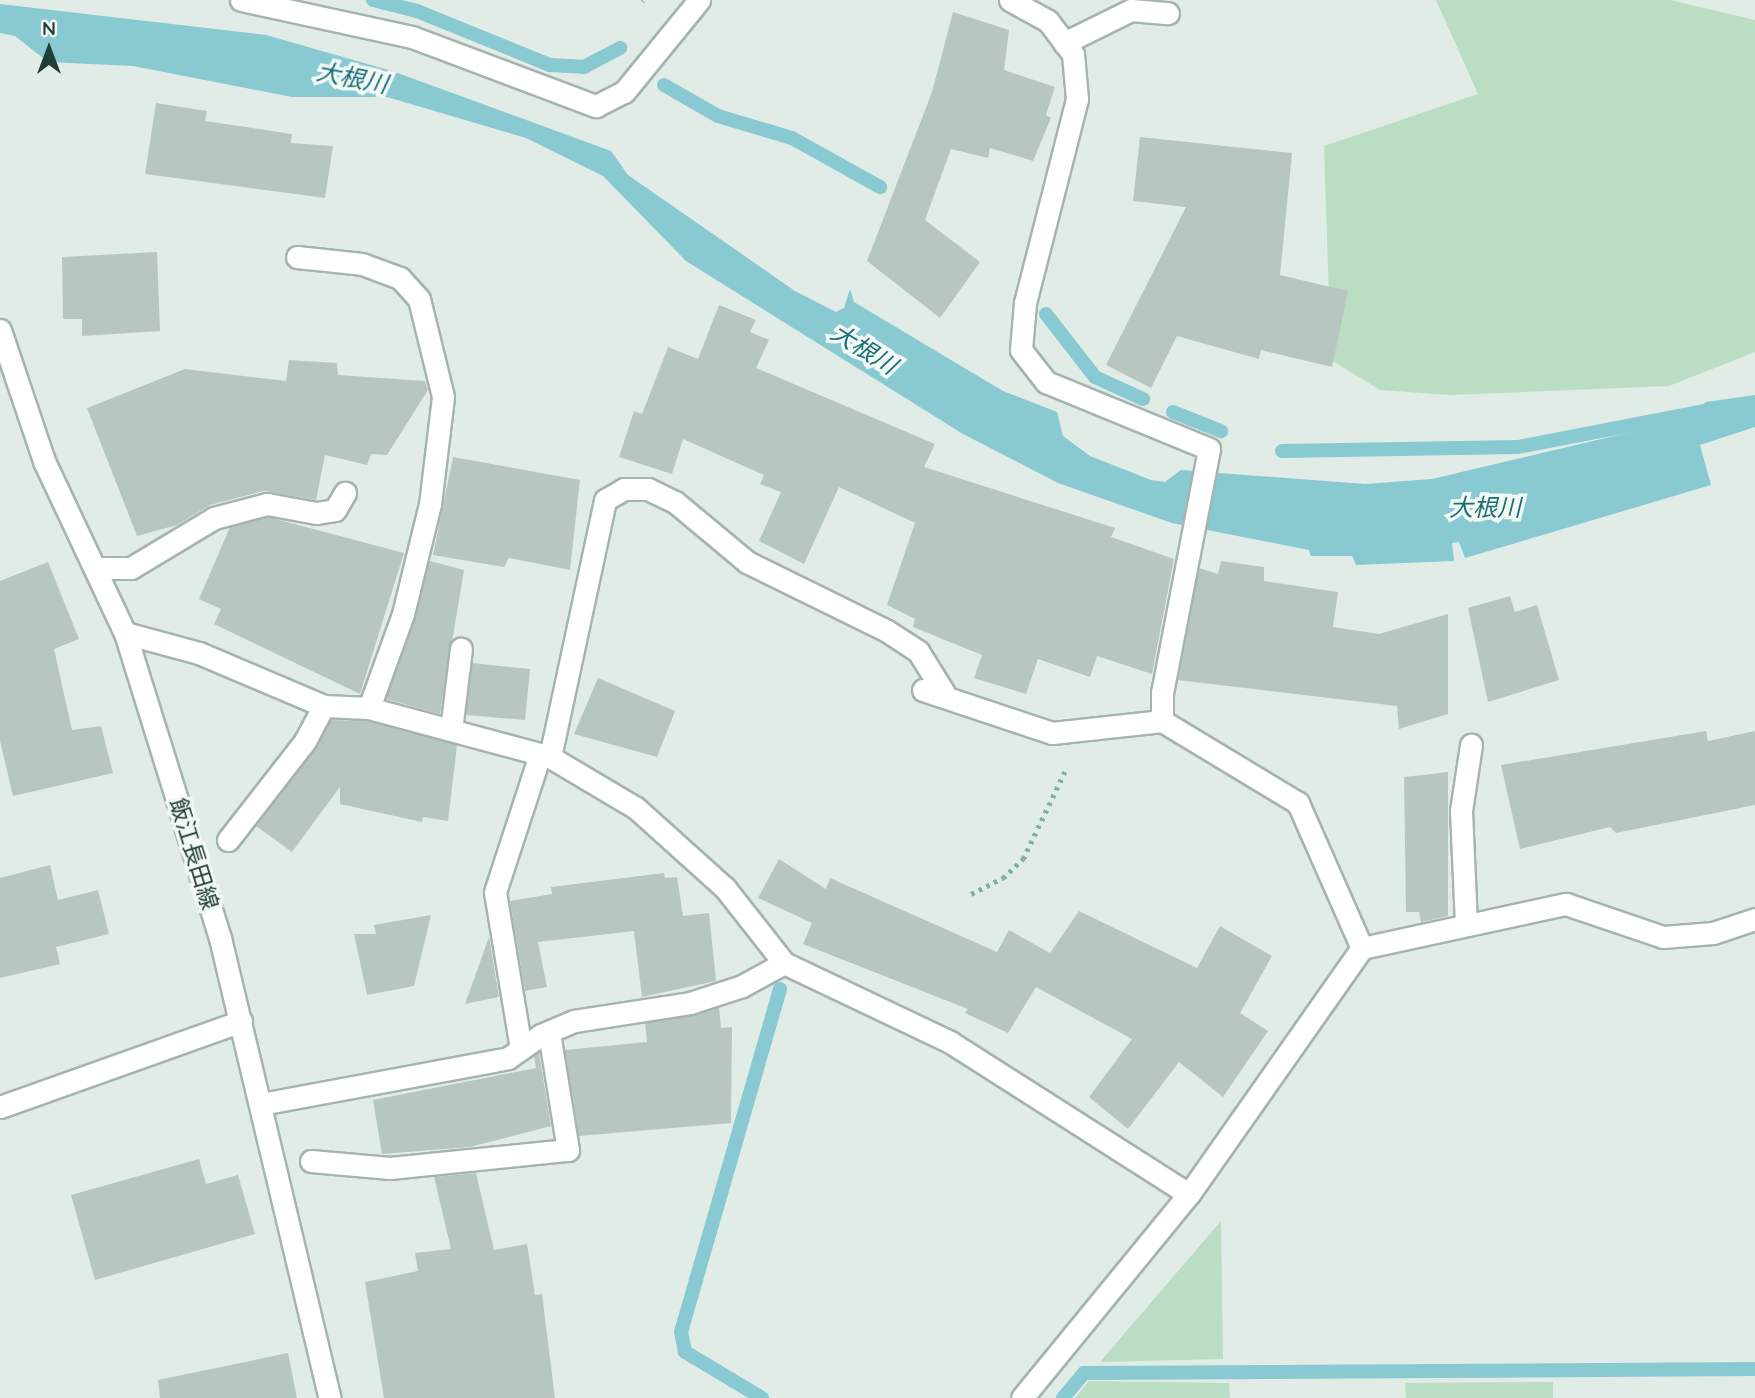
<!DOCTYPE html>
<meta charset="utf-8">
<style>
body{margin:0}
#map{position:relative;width:1755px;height:1398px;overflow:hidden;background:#e2ece7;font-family:Quicksand,"Noto Sans JP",sans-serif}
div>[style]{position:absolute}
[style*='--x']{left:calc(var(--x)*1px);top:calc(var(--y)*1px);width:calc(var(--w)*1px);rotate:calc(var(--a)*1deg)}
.green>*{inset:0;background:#baddc3}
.water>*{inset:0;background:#89c9d2}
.stream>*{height:14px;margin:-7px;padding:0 7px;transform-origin:7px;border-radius:7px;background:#89c9d2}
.building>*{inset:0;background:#b7c7c0}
.path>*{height:4.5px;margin-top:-2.25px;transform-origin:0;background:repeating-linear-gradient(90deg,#82b0a0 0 3.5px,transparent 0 8.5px)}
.roads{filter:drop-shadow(2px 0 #a5b4ae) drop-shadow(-2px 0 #a5b4ae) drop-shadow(0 2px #a5b4ae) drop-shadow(0 -2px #a5b4ae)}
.service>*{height:21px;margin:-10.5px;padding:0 10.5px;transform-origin:10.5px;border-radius:10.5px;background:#fff}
.minor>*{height:21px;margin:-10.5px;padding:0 10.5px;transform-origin:10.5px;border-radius:10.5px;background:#fff}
.secondary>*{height:21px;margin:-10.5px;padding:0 10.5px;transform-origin:10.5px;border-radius:10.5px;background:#fff}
span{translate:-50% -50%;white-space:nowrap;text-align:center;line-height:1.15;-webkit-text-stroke:7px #f2f9f5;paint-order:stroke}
.street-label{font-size:23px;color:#223d35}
.water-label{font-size:24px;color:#1b6d79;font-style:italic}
.north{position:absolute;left:14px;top:14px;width:70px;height:70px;-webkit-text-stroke:5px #f2f9f5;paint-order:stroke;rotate:0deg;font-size:19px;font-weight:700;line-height:28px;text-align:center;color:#223d35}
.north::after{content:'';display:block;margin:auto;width:24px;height:32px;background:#223d35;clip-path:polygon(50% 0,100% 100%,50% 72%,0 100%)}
</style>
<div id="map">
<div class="green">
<i style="clip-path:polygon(1436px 0,1670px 0,1755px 20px,1755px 352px,1669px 386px,1450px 395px,1380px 390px,1331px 360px,1324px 146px,1478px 94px)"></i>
<i style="clip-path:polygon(1221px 1221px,1223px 1359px,1100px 1362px)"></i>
<i style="clip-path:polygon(1089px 1381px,1229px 1383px,1230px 1398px,1075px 1398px)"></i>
<i style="clip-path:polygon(1553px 1382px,1553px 1398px,1406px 1398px,1405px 1383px)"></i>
</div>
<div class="water">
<i style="clip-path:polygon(0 4px,266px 35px,392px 71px,611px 151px,628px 175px,795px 291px,836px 312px,844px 308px,850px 289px,854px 302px,1003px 391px,1057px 412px,1063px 436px,1090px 456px,1151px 480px,1165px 482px,1181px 470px,1365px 484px,1432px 479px,1686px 419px,1706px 402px,1755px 395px,1755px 427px,1700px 445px,1711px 485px,1465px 558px,1459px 542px,1452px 543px,1454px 561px,1356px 565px,1352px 556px,1311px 556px,1309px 550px,1172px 523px,1058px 483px,963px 434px,686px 261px,603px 176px,526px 138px,387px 97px,292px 97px,133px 66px,48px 62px,15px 36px,0 33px)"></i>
</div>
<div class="stream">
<i style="--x:373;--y:0;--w:45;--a:14"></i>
<i style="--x:417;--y:11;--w:144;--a:22.1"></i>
<i style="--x:550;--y:65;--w:34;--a:3"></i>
<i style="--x:584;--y:67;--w:41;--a:-27.8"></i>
<i style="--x:664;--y:85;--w:62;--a:29.9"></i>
<i style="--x:718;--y:116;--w:77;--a:16.6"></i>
<i style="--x:792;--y:138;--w:101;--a:29.1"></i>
<i style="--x:1046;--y:314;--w:80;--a:52.1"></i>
<i style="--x:1095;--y:377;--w:53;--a:24.6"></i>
<i style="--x:1173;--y:412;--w:52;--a:21.6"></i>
<i style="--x:1282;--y:451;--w:236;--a:-1"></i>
<i style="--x:1518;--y:447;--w:201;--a:-10.9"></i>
<i style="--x:762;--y:1398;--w:90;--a:-149.1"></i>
<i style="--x:685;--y:1352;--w:20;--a:-101"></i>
<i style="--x:681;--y:1332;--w:357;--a:-73.9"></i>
<i style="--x:1063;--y:1398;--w:33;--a:-50"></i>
<i style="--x:1084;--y:1373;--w:671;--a:-0.34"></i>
</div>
<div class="building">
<i style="clip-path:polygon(953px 12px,1009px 30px,1004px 70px,1055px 87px,1046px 115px,1051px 118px,1033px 161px,990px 148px,988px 158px,951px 149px,925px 220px,980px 262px,940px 318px,867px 261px,932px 92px)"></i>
<i style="clip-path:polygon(156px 103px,207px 111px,205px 121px,292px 134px,291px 143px,333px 146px,325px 198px,145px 174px)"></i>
<i style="clip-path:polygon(1140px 137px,1292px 153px,1280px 275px,1348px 291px,1332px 367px,1261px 350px,1259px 359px,1177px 336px,1151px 388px,1106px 365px,1186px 207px,1133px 201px)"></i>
<i style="clip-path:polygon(157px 252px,160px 331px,82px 336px,82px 319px,63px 319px,62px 257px)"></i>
<i style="clip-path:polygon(719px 305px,756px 320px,750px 332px,769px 340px,756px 368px,935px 444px,924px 467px,1115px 528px,1111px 537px,1174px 559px,1152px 674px,1097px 656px,1090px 677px,1038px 659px,1026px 694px,974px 678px,982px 655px,913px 627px,915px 619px,887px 605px,915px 523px,839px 487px,804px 564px,759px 541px,781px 492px,760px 484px,764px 475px,683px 439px,672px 474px,619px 457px,634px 411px,642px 414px,668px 347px,698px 359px)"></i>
<i style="clip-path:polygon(289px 360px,337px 363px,338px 375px,425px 381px,428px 390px,387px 455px,371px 454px,367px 465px,325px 455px,316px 500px,264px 491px,210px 505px,177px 525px,137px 536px,87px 408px,185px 369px,286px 381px)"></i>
<i style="clip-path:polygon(453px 457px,580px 480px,570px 570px,509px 558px,504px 567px,433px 555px)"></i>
<i style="clip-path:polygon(268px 517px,404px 553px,360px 694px,214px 624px,221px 609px,199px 599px,230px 527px)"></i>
<i style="clip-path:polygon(430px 561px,464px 570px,440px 714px,386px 699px)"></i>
<i style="clip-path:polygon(1221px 561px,1264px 567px,1264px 581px,1338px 592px,1333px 627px,1379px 634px,1448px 614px,1448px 714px,1399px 729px,1397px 706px,1178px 680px,1199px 568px,1218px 574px)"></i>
<i style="clip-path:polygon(48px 562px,79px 639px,54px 649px,72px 730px,101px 726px,113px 773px,13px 796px,0 741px,0 581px)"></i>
<i style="clip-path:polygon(1510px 596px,1515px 612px,1537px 605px,1559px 680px,1488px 702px,1468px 608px)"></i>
<i style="clip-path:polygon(472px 663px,530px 669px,525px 720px,466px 715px)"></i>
<i style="clip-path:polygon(598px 678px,675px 711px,657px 757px,574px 734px)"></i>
<i style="clip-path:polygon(332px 720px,367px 721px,457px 745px,448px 821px,423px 817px,422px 822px,340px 804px,340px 787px,292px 852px,256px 826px)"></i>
<i style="clip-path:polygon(1706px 731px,1708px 741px,1755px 731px,1755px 805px,1616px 833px,1610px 827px,1520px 849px,1501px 765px)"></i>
<i style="clip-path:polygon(1448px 772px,1448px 916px,1421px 922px,1419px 912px,1406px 912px,1404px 777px)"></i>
<i style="clip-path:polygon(779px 859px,826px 889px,830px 878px,997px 952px,1009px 930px,1050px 953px,1079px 911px,1197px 968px,1220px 926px,1272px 956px,1240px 1013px,1268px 1031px,1223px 1097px,1179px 1062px,1128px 1129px,1089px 1097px,1132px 1039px,1036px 987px,1008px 1033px,965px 1013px,968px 1009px,803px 944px,812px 923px,758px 898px)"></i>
<i style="clip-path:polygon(50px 865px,58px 900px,98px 890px,109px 934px,56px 947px,60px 964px,0 978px,0 878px)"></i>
<i style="clip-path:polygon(664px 873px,665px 878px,677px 877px,683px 916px,709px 913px,716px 981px,642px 997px,634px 931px,538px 942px,547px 987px,525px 991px,510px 901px,552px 894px,551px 887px)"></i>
<i style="clip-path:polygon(431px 915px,414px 986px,367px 995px,354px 934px,376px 934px,374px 925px)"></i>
<i style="clip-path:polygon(489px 937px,499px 997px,465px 1004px)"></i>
<i style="clip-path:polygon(719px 1007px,721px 1028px,732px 1027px,731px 1123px,579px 1136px,565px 1050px,647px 1042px,645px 1023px)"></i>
<i style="clip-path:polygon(539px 1053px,551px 1126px,470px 1147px,382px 1154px,373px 1100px,536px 1068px,534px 1056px)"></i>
<i style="clip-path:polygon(199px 1159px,206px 1184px,238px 1175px,255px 1234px,95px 1280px,71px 1195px)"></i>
<i style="clip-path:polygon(476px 1173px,494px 1250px,527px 1244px,535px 1295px,542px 1294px,555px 1398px,384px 1398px,365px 1282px,418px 1271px,415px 1253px,451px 1249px,434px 1177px)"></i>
<i style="clip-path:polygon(288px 1353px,297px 1398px,160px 1398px,158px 1380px)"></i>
</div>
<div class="path">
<i style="--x:642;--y:1;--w:1;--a:-45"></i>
<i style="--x:971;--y:894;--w:36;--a:-27"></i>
<i style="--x:1003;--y:878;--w:28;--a:-44"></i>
<i style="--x:1023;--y:859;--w:100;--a:-64.5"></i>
</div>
<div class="roads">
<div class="service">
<i style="--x:297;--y:257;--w:65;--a:6.1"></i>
<i style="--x:362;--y:264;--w:40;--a:20.2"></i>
<i style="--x:400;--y:278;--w:28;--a:48"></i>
<i style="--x:419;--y:299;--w:101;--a:76.2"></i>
<i style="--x:443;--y:397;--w:108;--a:96.9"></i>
<i style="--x:430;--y:504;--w:113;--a:103.8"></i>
<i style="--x:403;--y:614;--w:100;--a:109.9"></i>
<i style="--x:95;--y:568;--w:36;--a:0"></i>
<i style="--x:131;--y:568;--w:97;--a:-31.1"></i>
<i style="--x:214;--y:518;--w:55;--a:-14.8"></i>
<i style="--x:267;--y:504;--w:50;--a:10.4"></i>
<i style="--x:316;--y:513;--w:19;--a:-9"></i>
<i style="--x:335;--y:510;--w:20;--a:-60"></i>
<i style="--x:451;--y:730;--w:82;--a:-83"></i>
<i style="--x:228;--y:840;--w:125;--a:-52.1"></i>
<i style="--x:305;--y:741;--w:40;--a:-62"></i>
<i style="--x:1466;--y:925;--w:114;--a:-92.5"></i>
<i style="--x:1461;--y:811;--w:67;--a:-81.4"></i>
<i style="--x:521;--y:1049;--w:159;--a:-99.4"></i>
<i style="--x:495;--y:892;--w:145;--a:-71.9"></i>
<i style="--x:261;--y:1104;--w:251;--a:-10.5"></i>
<i style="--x:508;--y:1058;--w:40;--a:-34.9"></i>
<i style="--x:541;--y:1035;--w:36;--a:-23"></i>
<i style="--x:574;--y:1021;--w:117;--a:-8.8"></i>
<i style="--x:690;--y:1003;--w:55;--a:-18.1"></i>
<i style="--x:742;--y:986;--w:48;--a:-28.7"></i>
<i style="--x:0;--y:1107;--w:256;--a:-19.6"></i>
<i style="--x:311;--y:1161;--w:79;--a:5.1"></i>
<i style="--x:390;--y:1168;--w:179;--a:-5.8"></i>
<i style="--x:568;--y:1150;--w:119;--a:-99.2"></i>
</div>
<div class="minor">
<i style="--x:241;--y:0;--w:175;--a:12.2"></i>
<i style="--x:412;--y:37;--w:197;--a:20.6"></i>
<i style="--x:596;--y:106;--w:31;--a:-27"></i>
<i style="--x:624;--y:92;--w:119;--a:-50.8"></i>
<i style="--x:1010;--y:0;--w:43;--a:28.9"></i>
<i style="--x:1048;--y:21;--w:41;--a:52.9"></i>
<i style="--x:1073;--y:54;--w:45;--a:84.9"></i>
<i style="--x:1077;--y:99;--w:211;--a:104.3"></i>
<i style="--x:1025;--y:303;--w:47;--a:94.9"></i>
<i style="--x:1021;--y:350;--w:41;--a:52"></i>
<i style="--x:1046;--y:382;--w:176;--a:22.3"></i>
<i style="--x:1209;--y:449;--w:248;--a:100.9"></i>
<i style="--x:1162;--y:692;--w:29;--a:90"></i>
<i style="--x:1162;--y:721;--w:159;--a:31.1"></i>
<i style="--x:1298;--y:803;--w:158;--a:66.2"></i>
<i style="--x:1064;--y:43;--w:75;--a:-26.2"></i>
<i style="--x:1131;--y:10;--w:37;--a:5"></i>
<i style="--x:125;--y:633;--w:77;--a:15.1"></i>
<i style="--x:199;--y:653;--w:136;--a:23"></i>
<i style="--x:324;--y:706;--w:45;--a:2.5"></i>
<i style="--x:369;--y:708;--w:188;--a:15.1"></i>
<i style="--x:550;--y:757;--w:100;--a:30.7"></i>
<i style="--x:636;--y:808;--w:120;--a:42"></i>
<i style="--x:725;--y:888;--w:95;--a:51.8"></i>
<i style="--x:784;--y:963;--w:184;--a:25.4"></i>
<i style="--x:950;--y:1042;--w:283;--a:32.5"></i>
<i style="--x:923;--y:690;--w:136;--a:18.4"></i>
<i style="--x:1052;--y:733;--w:111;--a:-6.2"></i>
<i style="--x:550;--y:757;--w:263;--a:-77.9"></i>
<i style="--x:605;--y:500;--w:22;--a:-30"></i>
<i style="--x:624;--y:489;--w:24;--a:0"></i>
<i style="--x:648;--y:489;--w:30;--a:26"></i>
<i style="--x:675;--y:502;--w:94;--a:39.8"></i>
<i style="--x:747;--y:562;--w:156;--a:26.2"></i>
<i style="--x:887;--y:631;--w:37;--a:33"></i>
<i style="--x:918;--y:651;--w:49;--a:58.2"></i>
<i style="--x:1022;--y:1398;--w:264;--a:-50.7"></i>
<i style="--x:1189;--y:1194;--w:301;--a:-54.9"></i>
<i style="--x:1362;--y:948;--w:209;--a:-12.2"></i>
<i style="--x:1566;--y:904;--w:102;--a:18.8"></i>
<i style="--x:1663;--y:937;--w:50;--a:-4.6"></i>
<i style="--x:1713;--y:933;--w:44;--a:-18.4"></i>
</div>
<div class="secondary">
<i style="--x:0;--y:330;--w:138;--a:71.4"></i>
<i style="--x:44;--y:461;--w:190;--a:64.8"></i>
<i style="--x:125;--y:633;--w:319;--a:72.7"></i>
<i style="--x:220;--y:938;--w:473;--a:76.6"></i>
</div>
</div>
<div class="street-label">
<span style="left:194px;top:854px;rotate:73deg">飯江長田線</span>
</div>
<div class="water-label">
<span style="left:352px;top:78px;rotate:11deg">大根川</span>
<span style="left:864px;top:349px;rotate:32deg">大根川</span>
<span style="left:1485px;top:508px">大根川</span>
</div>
<div class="north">N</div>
</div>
